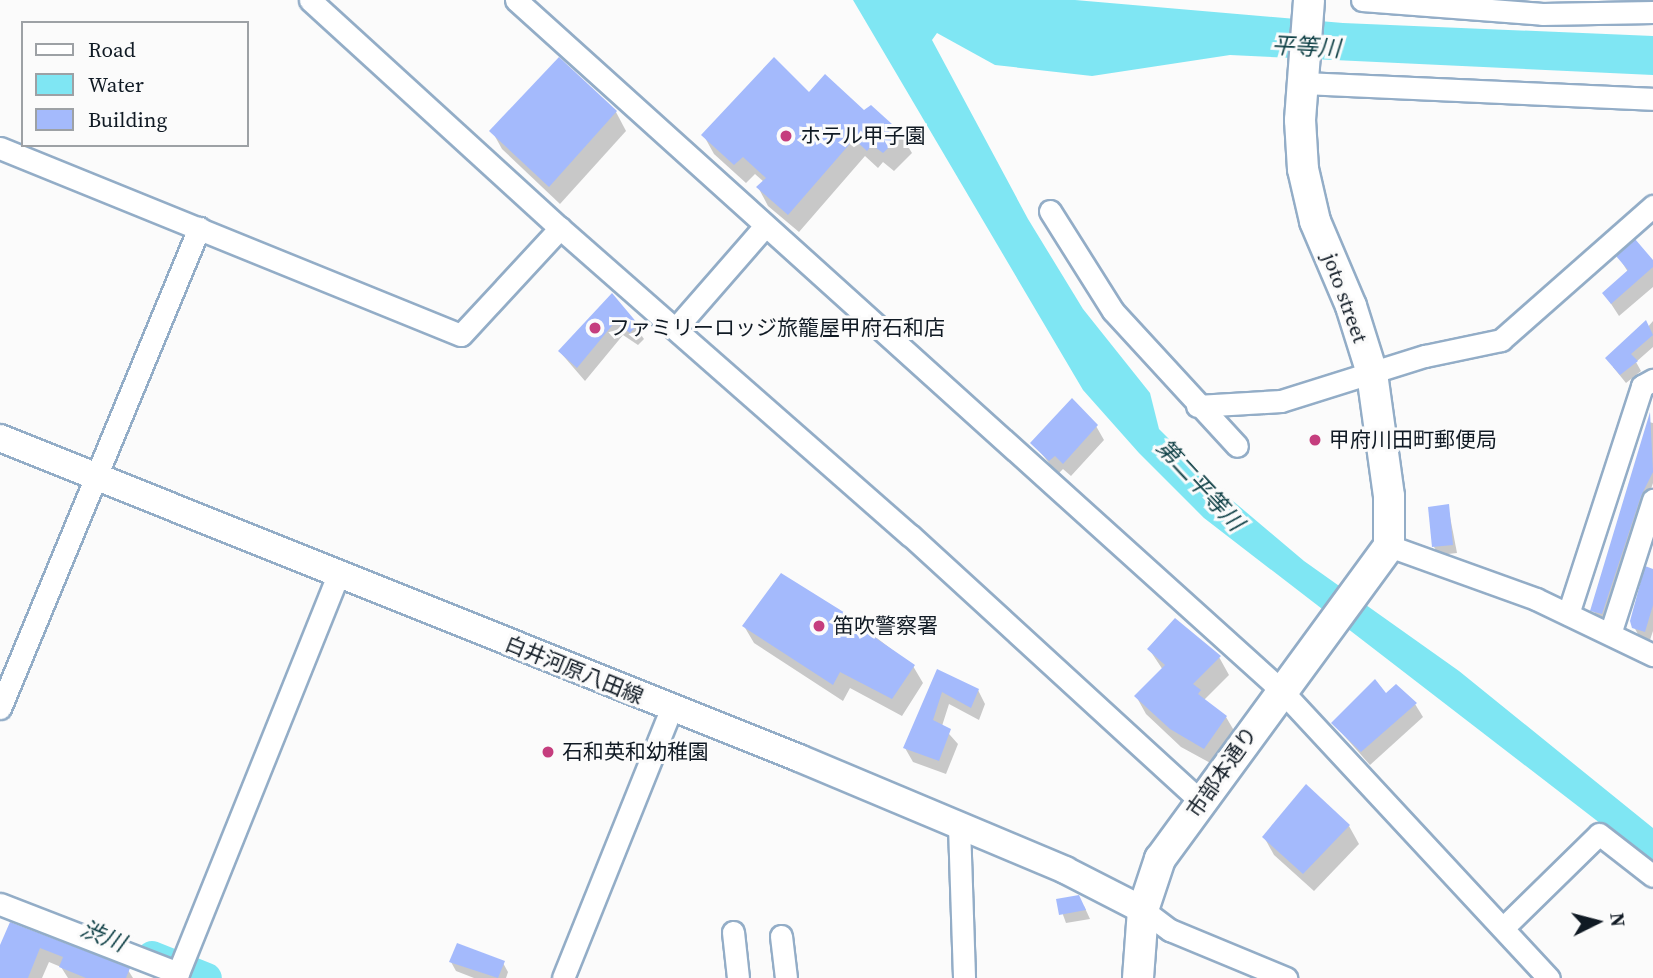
<!DOCTYPE html>
<meta charset="utf-8">
<style>
body{margin:0}
#map{position:relative;width:1653px;height:978px;overflow:hidden;background:#fbfbfb;font-family:"Source Serif 4","Noto Sans JP",serif}
div>[style]{position:absolute}
[style*='--x']{left:calc(var(--x)*1px);top:calc(var(--y)*1px);width:calc(var(--w)*1px);rotate:calc(var(--a)*1deg)}
.water>*{inset:0;background:#7fe6f3}
.shadow>*{inset:0;background:#0003}
.river>*{height:30px;margin:-15px;padding:0 15px;transform-origin:15px;border-radius:15px;background:#7fe6f3}
.building>*{inset:0;background:#a4bafc}
.roads{filter:drop-shadow(2px 0 #93adc7) drop-shadow(-2px 0 #93adc7) drop-shadow(0 2px #93adc7) drop-shadow(0 -2px #93adc7)}
.minor>*{height:21px;margin:-10.5px;padding:0 10.5px;transform-origin:10.5px;border-radius:10.5px;background:#fff}
.major>*{height:26px;margin:-13px;padding:0 13px;transform-origin:13px;border-radius:13px;background:#fff}
.highway>*{height:30px;margin:-15px;padding:0 15px;transform-origin:15px;border-radius:15px;background:#fff}
.dots>*{width:19px;height:19px;translate:-50% -50%;box-sizing:border-box;border:4px solid #fbfbfb;border-radius:50%}
span{translate:-50% -50%;white-space:nowrap;text-align:center;line-height:1.15;-webkit-text-stroke:6px #fbfbfb;paint-order:stroke}
.poi-label{font-size:21px;color:#101a24}
.left{translate:0 -50%;text-align:left}
.street-label{font-size:21px;color:#101a24}
.water-label{font-size:23px;color:#0e3f45;font-style:italic}
.legend{position:absolute;left:21px;top:21px;width:228px;height:126px;box-sizing:border-box;background:#fbfbfb;border:2px solid #9da1a5;margin:0;padding:9px 12px;list-style:none;font-size:21px;color:#101a24}
.legend li{display:flex;align-items:center;gap:14px;height:35px}
.legend b{width:35px;border:2px solid #9da1a5}
.north{position:absolute;left:1562px;top:887px;width:70px;height:70px;-webkit-text-stroke:5px #fbfbfb;paint-order:stroke;rotate:84deg;font-size:19px;font-weight:700;line-height:28px;text-align:center;color:#101a24}
.north::after{content:'';display:block;margin:auto;width:24px;height:32px;background:#101a24;clip-path:polygon(50% 0,100% 100%,50% 72%,0 100%)}
</style>
<div id="map">
<div class="water">
<i style="clip-path:polygon(853px 0,1075px 0,1343px 23px,1653px 36px,1653px 75px,1230px 55px,1092px 76px,995px 65px,937px 33px,932px 40px,1028px 219px,1083px 309px,1150px 393px,1159px 429px,1220px 490px,1304px 561px,1459px 671px,1653px 828px,1653px 864px,1204px 518px,1139px 453px,1083px 390px)"></i>
</div>
<div class="shadow">
<i style="clip-path:polygon(559px 60px,616px 112px,626px 131px,560px 204px,502px 149px,492px 131px)"></i>
<i style="clip-path:polygon(809px 94px,864px 112px,901px 135px,912px 153px,894px 171px,883px 162px,878px 168px,865px 156px,799px 232px,768px 206px,758px 187px,764px 182px,755px 174px,746px 183px,714px 154px,704px 136px)"></i>
<i style="clip-path:polygon(1618px 256px,1653px 263px,1653px 287px,1619px 316px,1604px 293px,1628px 272px)"></i>
<i style="clip-path:polygon(612px 295px,644px 339px,638px 345px,623px 335px,585px 381px,560px 352px)"></i>
<i style="clip-path:polygon(1653px 321px,1653px 347px,1636px 362px,1641px 371px,1626px 383px,1613px 367px)"></i>
<i style="clip-path:polygon(1649px 422px,1653px 423px,1653px 483px,1607px 622px,1598px 619px,1593px 610px)"></i>
<i style="clip-path:polygon(1096px 426px,1104px 440px,1071px 476px,1063px 469px,1058px 474px,1033px 443px)"></i>
<i style="clip-path:polygon(1448px 506px,1457px 553px,1439px 555px,1434px 547px)"></i>
<i style="clip-path:polygon(1653px 571px,1653px 631px,1650px 640px,1639px 636px,1634px 627px)"></i>
<i style="clip-path:polygon(744px 626px,864px 628px,913px 666px,923px 683px,902px 716px,850px 688px,843px 701px,754px 643px)"></i>
<i style="clip-path:polygon(1149px 649px,1219px 657px,1229px 675px,1204px 700px,1226px 717px,1236px 734px,1214px 765px,1181px 747px,1146px 714px,1136px 696px,1163px 670px)"></i>
<i style="clip-path:polygon(938px 672px,978px 690px,985px 704px,979px 720px,949px 704px,942px 726px,958px 744px,946px 774px,913px 762px,905px 748px)"></i>
<i style="clip-path:polygon(1386px 696px,1415px 704px,1423px 717px,1370px 765px,1333px 723px)"></i>
<i style="clip-path:polygon(1349px 826px,1359px 844px,1314px 891px,1274px 855px,1264px 837px)"></i>
<i style="clip-path:polygon(1058px 901px,1084px 906px,1090px 919px,1066px 923px)"></i>
<i style="clip-path:polygon(11px 924px,128px 970px,133px 978px,68px 978px,61px 967px,49px 962px,42px 978px,0 978px,0 947px)"></i>
<i style="clip-path:polygon(451px 962px,503px 963px,508px 972px,506px 978px,474px 978px,456px 971px)"></i>
</div>
<div class="river">
<i style="--x:152;--y:956;--w:59;--a:21.8"></i>
</div>
<div class="building">
<i style="clip-path:polygon(559px 57px,617px 111px,549px 187px,489px 131px)"></i>
<i style="clip-path:polygon(774px 57px,809px 92px,825px 74px,864px 110px,871px 105px,903px 134px,883px 153px,872px 145px,867px 151px,854px 139px,788px 215px,756px 187px,766px 178px,743px 157px,734px 165px,701px 135px)"></i>
<i style="clip-path:polygon(1635px 239px,1653px 260px,1653px 267px,1611px 304px,1602px 293px,1628px 270px,1616px 256px)"></i>
<i style="clip-path:polygon(612px 293px,638px 324px,630px 333px,615px 322px,577px 368px,558px 351px)"></i>
<i style="clip-path:polygon(1646px 320px,1653px 335px,1631px 354px,1638px 361px,1620px 375px,1605px 358px)"></i>
<i style="clip-path:polygon(1072px 398px,1098px 425px,1063px 464px,1055px 456px,1049px 461px,1030px 443px)"></i>
<i style="clip-path:polygon(1650px 412px,1653px 472px,1641px 496px,1602px 614px,1590px 611px)"></i>
<i style="clip-path:polygon(1449px 504px,1453px 545px,1432px 547px,1428px 507px)"></i>
<i style="clip-path:polygon(1645px 566px,1653px 569px,1653px 605px,1645px 632px,1632px 628px,1630px 621px)"></i>
<i style="clip-path:polygon(781px 573px,866px 626px,864px 630px,915px 665px,892px 699px,840px 672px,833px 685px,742px 626px)"></i>
<i style="clip-path:polygon(1175px 618px,1221px 656px,1193px 684px,1201px 690px,1198px 694px,1227px 716px,1204px 749px,1170px 729px,1134px 696px,1165px 665px,1147px 649px)"></i>
<i style="clip-path:polygon(937px 669px,979px 689px,971px 708px,942px 692px,933px 720px,951px 729px,939px 761px,903px 748px)"></i>
<i style="clip-path:polygon(1375px 679px,1386px 693px,1396px 684px,1417px 703px,1361px 752px,1331px 723px)"></i>
<i style="clip-path:polygon(1306px 784px,1350px 825px,1303px 874px,1262px 837px)"></i>
<i style="clip-path:polygon(1079px 895px,1086px 910px,1059px 915px,1056px 899px)"></i>
<i style="clip-path:polygon(10px 922px,130px 968px,126px 978px,86px 978px,59px 967px,63px 957px,40px 948px,28px 978px,0 978px,0 945px)"></i>
<i style="clip-path:polygon(457px 943px,505px 961px,498px 978px,449px 962px)"></i>
</div>
<div class="roads">
<div class="minor">
<i style="--x:310;--y:0;--w:338;--a:42.4"></i>
<i style="--x:560;--y:228;--w:466;--a:41.3"></i>
<i style="--x:910;--y:535;--w:395;--a:42.5"></i>
<i style="--x:516;--y:0;--w:1029;--a:42.05"></i>
<i style="--x:1280;--y:689;--w:395;--a:47.1"></i>
<i style="--x:1362;--y:0;--w:181;--a:4.4"></i>
<i style="--x:1542;--y:14;--w:111;--a:-1"></i>
<i style="--x:1303;--y:83;--w:350;--a:2.6"></i>
<i style="--x:0;--y:148;--w:497;--a:22.1"></i>
<i style="--x:461;--y:335;--w:146;--a:-47.2"></i>
<i style="--x:1050;--y:211;--w:118;--a:57.8"></i>
<i style="--x:1113;--y:311;--w:183;--a:47.4"></i>
<i style="--x:676;--y:328;--w:134;--a:-48.9"></i>
<i style="--x:1197;--y:406;--w:84;--a:-3.4"></i>
<i style="--x:1281;--y:401;--w:151;--a:-17.4"></i>
<i style="--x:1425;--y:356;--w:78;--a:-11.9"></i>
<i style="--x:1501;--y:340;--w:203;--a:-41.4"></i>
<i style="--x:1389;--y:546;--w:156;--a:19.8"></i>
<i style="--x:1536;--y:599;--w:130;--a:25.6"></i>
<i style="--x:1568;--y:614;--w:240;--a:-72"></i>
<i style="--x:1642;--y:386;--w:13;--a:-29"></i>
<i style="--x:1610;--y:634;--w:141;--a:-72.2"></i>
<i style="--x:0;--y:708;--w:520;--a:-67.48"></i>
<i style="--x:959;--y:826;--w:152;--a:88.1"></i>
<i style="--x:0;--y:904;--w:191;--a:21.2"></i>
<i style="--x:1143;--y:910;--w:34;--a:37"></i>
<i style="--x:1170;--y:930;--w:126;--a:22.5"></i>
<i style="--x:1503;--y:928;--w:134;--a:-44.4"></i>
<i style="--x:1599;--y:834;--w:68;--a:37.9"></i>
<i style="--x:733;--y:932;--w:46;--a:83.8"></i>
<i style="--x:781;--y:936;--w:42;--a:83.2"></i>
<i style="--x:176;--y:978;--w:433;--a:-68.1"></i>
<i style="--x:563;--y:978;--w:289;--a:-68.1"></i>
</div>
<div class="major">
<i style="--x:0;--y:438;--w:861;--a:21.83"></i>
<i style="--x:799;--y:758;--w:289;--a:22.8"></i>
<i style="--x:1065;--y:870;--w:88;--a:27.1"></i>
</div>
<div class="highway">
<i style="--x:1138;--y:978;--w:68;--a:-85.8"></i>
<i style="--x:1143;--y:910;--w:54;--a:-71.6"></i>
<i style="--x:1160;--y:859;--w:388;--a:-53.8"></i>
<i style="--x:1389;--y:546;--w:50;--a:-90"></i>
<i style="--x:1389;--y:496;--w:124;--a:-97.9"></i>
<i style="--x:1372;--y:373;--w:70;--a:-107.4"></i>
<i style="--x:1351;--y:306;--w:92;--a:-113"></i>
<i style="--x:1315;--y:221;--w:53;--a:-103"></i>
<i style="--x:1303;--y:169;--w:49;--a:-93.5"></i>
<i style="--x:1300;--y:120;--w:120;--a:-85.7"></i>
</div>
</div>
<div class="dots">
<i style="left:786px;top:136px;background:#c53e7e"></i>
<i style="left:595px;top:328px;background:#c53e7e"></i>
<i style="left:1315px;top:440px;background:#c53e7e"></i>
<i style="left:819px;top:626px;background:#c53e7e"></i>
<i style="left:548px;top:752px;background:#c53e7e"></i>
</div>
<div class="poi-label">
<span class="left" style="left:800px;top:136px">ホテル甲子園</span>
<span class="left" style="left:609px;top:328px">ファミリーロッジ旅籠屋甲府石和店</span>
<span class="left" style="left:1329px;top:440px">甲府川田町郵便局</span>
<span class="left" style="left:833px;top:626px">笛吹警察署</span>
<span class="left" style="left:562px;top:752px">石和英和幼稚園</span>
</div>
<div class="street-label">
<span style="left:1345px;top:298px;rotate:70deg">joto street</span>
<span style="left:574px;top:670px;rotate:22deg">白井河原八田線</span>
<span style="left:1222px;top:772px;rotate:-55deg">市部本通り</span>
</div>
<div class="water-label">
<span style="left:1306px;top:47px;rotate:3deg">平等川</span>
<span style="left:1200px;top:485px;rotate:47deg">第二平等川</span>
<span style="left:103px;top:936px;rotate:22deg">渋川</span>
</div>
<ul class="legend">
<li><b style="height:9px;background:#fff"></b>Road</li>
<li><b style="height:19px;background:#7fe6f3"></b>Water</li>
<li><b style="height:19px;background:#a4bafc"></b>Building</li>
</ul>
<div class="north">N</div>
</div>
